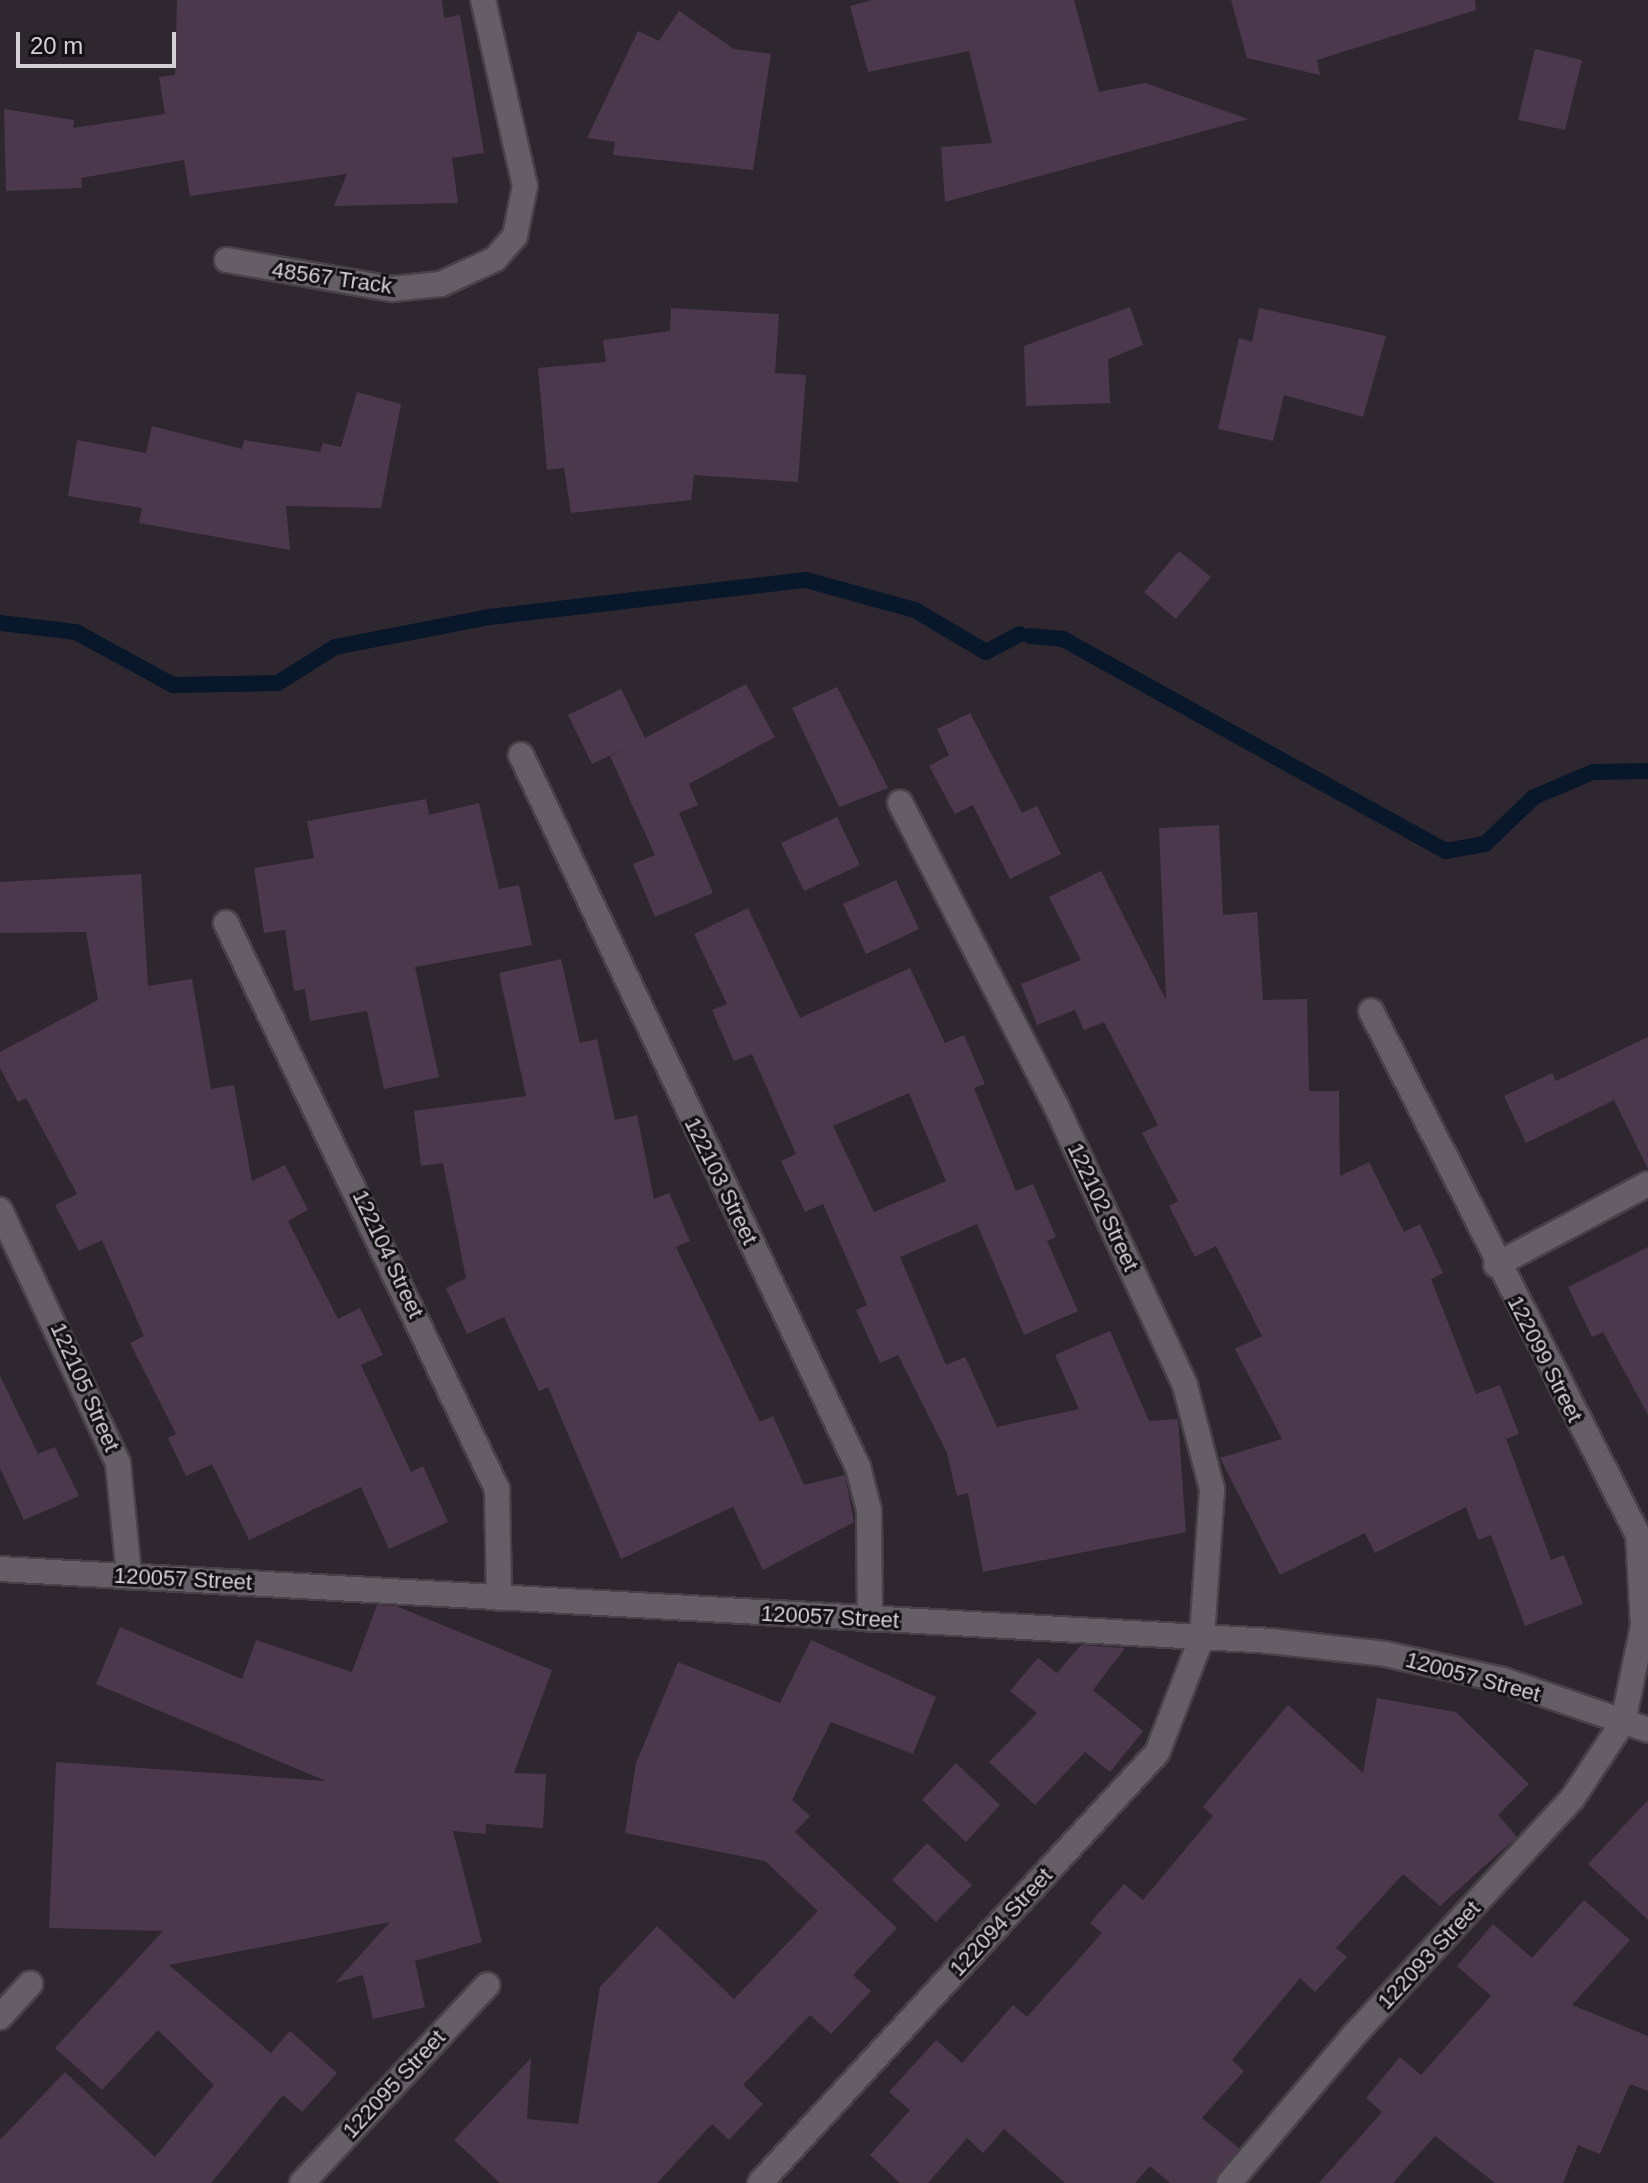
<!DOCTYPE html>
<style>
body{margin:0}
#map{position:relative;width:1648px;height:2183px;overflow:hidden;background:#2e272f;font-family:Arial,sans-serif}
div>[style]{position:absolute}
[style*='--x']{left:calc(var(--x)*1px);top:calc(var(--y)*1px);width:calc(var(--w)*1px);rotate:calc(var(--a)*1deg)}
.stream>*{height:16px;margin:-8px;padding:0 8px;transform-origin:8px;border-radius:8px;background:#08182a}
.building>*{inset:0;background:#4b384d}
.roads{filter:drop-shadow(2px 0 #484248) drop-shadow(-2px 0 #484248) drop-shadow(0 2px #484248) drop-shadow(0 -2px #484248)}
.minor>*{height:24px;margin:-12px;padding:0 12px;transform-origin:12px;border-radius:12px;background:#665e66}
span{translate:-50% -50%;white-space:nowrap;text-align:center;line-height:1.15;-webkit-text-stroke:6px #141115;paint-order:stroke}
.street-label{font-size:22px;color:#d5d0d5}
.scale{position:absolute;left:16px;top:32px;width:160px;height:36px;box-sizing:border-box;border:4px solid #d5d0d5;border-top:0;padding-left:10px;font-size:24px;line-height:28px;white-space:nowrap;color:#d5d0d5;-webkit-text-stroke:6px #141115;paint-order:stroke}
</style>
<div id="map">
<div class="stream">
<i style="--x:0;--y:623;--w:77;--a:6.8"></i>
<i style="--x:76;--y:632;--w:111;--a:28.7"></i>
<i style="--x:173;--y:685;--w:105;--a:-1.1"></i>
<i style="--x:278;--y:683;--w:67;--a:-32.3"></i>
<i style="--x:335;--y:647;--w:158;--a:-11"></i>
<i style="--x:490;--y:617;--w:318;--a:-6.7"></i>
<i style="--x:806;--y:580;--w:113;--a:15.4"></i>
<i style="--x:915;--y:610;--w:82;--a:30.6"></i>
<i style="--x:986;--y:652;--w:38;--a:-28"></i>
<i style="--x:1030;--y:636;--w:33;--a:5"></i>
<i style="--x:1063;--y:639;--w:437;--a:29"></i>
<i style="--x:1445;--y:851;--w:41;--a:-9.9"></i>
<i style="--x:1485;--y:844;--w:68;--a:-43.8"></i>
<i style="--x:1534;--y:797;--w:64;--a:-23"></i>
<i style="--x:1593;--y:772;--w:55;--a:-1"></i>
</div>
<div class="building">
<i style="clip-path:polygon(177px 0,442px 0,444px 18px,460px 15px,484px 153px,452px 158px,458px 203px,334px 206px,347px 174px,190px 196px,184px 160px,81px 178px,82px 188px,6px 191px,4px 109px,74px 120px,73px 128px,165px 114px,159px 77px,175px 75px)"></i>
<i style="clip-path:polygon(872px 0,1074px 0,1099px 92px,1145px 83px,1248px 119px,945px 202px,941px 147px,992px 143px,969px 51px,868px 72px,850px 6px)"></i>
<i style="clip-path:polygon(1231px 0,1475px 0,1476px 10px,1317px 60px,1320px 75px,1247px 58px)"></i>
<i style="clip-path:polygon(679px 11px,734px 49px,771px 54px,753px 170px,613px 155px,615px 142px,587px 138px,638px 31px,659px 41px)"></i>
<i style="clip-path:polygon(1535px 49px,1582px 60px,1565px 130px,1518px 120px)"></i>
<i style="clip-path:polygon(1130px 307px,1143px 345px,1108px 359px,1110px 403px,1026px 406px,1024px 346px)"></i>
<i style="clip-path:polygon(671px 308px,779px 314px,775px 373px,806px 375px,798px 482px,694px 475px,691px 500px,571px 513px,564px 468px,547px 470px,538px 368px,606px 362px,603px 340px,670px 331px)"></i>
<i style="clip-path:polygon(1259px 308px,1386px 336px,1363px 417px,1284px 395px,1273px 441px,1218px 429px,1239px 338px,1252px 342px)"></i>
<i style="clip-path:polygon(357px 392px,401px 404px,381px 508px,286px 506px,290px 550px,139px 523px,142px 508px,68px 496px,77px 440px,146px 453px,152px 426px,242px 449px,244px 440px,320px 452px,323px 443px,341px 447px)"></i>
<i style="clip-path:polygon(1179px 551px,1211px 577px,1176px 619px,1144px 592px)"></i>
<i style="clip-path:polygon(746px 684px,775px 737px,689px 784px,698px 805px,679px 813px,713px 893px,655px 917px,633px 864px,655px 855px,610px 756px,630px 746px,592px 764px,568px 715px,621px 689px,645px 738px)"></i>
<i style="clip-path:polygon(837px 687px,888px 788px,839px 807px,792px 708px)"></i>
<i style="clip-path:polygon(970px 713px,1022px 813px,1037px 806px,1061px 854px,1010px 879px,973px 805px,955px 814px,929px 766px,949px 755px,937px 729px)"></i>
<i style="clip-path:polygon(426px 799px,429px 815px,479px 803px,499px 889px,519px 885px,532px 945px,415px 967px,439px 1077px,384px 1089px,367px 1011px,310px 1021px,305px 989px,294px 991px,285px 930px,264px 933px,254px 868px,314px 858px,307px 821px)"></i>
<i style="clip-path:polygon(837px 817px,860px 865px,804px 891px,781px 843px)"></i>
<i style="clip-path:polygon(1219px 825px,1223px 915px,1257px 912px,1263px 1000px,1307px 999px,1309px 1091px,1339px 1091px,1340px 1176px,1369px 1162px,1404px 1232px,1420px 1224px,1443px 1273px,1431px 1279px,1476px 1394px,1500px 1385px,1519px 1434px,1506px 1439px,1551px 1560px,1564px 1555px,1583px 1604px,1525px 1626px,1491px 1535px,1478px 1540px,1466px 1507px,1375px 1553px,1365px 1533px,1280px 1575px,1220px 1458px,1282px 1439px,1235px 1349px,1262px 1336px,1216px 1246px,1195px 1257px,1169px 1206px,1178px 1201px,1142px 1133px,1158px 1125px,1104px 1022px,1084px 1030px,1075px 1010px,1037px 1025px,1021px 984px,1081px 960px,1049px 897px,1101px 871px,1166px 1000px,1159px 828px)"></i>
<i style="clip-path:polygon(141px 874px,148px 986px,192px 979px,211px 1089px,234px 1085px,252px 1181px,285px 1165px,308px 1210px,288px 1221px,338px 1319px,360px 1308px,383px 1355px,361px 1365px,411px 1472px,423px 1466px,448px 1522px,389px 1549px,361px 1487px,249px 1540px,212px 1464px,186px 1476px,168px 1438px,176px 1434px,130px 1343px,144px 1336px,102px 1240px,79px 1251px,55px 1205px,77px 1194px,26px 1098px,18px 1102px,0 1068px,0 1052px,98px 1000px,86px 932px,0 933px,0 882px)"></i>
<i style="clip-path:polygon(896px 880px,919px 929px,866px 954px,843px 904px)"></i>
<i style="clip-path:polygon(evenodd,748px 908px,800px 1018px,910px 968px,945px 1043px,964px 1035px,985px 1084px,974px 1088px,1016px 1191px,1033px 1184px,1056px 1237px,1047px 1241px,1078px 1311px,1024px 1335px,977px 1224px,900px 1257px,946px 1365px,965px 1357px,997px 1427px,1079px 1409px,1055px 1355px,1110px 1331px,1149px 1421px,1178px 1419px,1186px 1532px,983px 1572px,968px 1493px,957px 1496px,947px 1453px,898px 1355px,880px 1363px,856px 1310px,867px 1305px,823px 1204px,805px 1212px,781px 1161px,796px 1154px,752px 1054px,734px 1061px,712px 1010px,727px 1004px,694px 934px,748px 908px,909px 1093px,946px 1181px,874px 1212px,833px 1126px,909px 1093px)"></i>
<i style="clip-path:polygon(561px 959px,580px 1043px,597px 1039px,615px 1120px,637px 1115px,654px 1199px,669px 1193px,690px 1241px,676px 1247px,760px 1422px,773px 1416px,804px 1485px,845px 1475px,854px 1522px,763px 1570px,733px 1507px,621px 1559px,548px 1387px,539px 1391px,504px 1317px,467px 1334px,446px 1288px,466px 1278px,443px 1163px,421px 1166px,414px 1111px,526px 1096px,499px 973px)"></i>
<i style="clip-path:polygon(1648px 1037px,1648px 1169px,1614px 1100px,1526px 1143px,1504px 1096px,1552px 1073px,1556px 1081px)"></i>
<i style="clip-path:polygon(1648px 1247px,1648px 1415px,1603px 1332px,1592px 1337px,1568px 1287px)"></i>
<i style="clip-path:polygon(0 1376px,38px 1454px,55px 1447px,79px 1496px,24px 1520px,0 1468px)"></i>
<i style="clip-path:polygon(377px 1605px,396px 1606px,552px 1670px,514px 1773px,546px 1774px,543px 1828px,486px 1824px,486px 1834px,453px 1831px,482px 1942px,415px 1961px,425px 2007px,373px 2019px,363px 1975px,335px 1983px,390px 1922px,169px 1965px,271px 2053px,290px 2031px,337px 2073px,302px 2112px,283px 2095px,211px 2183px,0 2183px,0 2140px,65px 2072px,155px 2157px,214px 2085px,158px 2030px,102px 2090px,55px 2048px,163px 1931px,49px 1928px,56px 1762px,326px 1781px,96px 1684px,120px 1627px,242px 1679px,256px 1640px,352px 1672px)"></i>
<i style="clip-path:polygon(811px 1640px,936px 1697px,913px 1754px,831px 1722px,792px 1800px,810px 1816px,795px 1832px,897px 1928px,853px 1975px,871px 1991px,831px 2034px,810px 2015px,743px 2085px,763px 2104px,729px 2140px,712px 2124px,657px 2183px,500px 2183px,454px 2140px,531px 2058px,527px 2119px,578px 2124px,600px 1987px,657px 1926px,734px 1999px,818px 1911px,765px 1861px,625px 1833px,636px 1763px,678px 1662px,780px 1703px)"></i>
<i style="clip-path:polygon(1081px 1645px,1125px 1648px,1093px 1690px,1143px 1731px,1110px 1772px,1085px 1752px,1035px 1805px,989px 1762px,1037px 1713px,1010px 1691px,1038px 1658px,1057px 1673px)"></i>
<i style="clip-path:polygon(1377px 1698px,1456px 1712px,1529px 1784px,1498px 1815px,1517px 1837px,1440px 1906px,1403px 1874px,1336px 1948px,1347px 1957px,1315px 1992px,1300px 1978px,1232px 2060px,1244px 2071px,1202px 2118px,1239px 2148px,1214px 2183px,1170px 2183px,1150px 2166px,1135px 2183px,1065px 2183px,1004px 2129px,983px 2153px,967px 2138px,928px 2183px,900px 2183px,870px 2155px,910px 2110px,889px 2092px,936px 2040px,962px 2063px,1013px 2005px,1027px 2017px,1102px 1933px,1090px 1923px,1124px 1884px,1143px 1900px,1213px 1816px,1203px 1807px,1288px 1705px,1363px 1773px)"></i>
<i style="clip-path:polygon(956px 1763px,1000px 1805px,966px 1842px,922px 1800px)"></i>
<i style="clip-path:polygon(1648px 1800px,1648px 1920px,1588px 1864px)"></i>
<i style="clip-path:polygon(927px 1843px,972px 1885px,936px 1922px,892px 1880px)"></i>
<i style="clip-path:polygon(1584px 1900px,1630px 1940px,1572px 2005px,1648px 2036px,1648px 2091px,1630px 2084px,1600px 2154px,1578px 2145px,1563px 2183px,1495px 2183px,1435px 2136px,1393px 2183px,1319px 2183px,1382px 2112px,1366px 2098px,1400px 2057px,1421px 2075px,1491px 1996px,1457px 1966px,1493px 1924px,1532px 1958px)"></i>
</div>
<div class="roads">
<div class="minor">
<i style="--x:227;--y:260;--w:168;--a:10"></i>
<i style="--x:392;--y:289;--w:49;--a:-5.8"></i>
<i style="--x:441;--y:284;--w:60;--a:-24.8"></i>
<i style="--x:495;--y:259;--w:30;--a:-49"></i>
<i style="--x:515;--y:236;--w:51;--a:-78.7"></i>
<i style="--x:525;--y:186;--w:191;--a:-102.7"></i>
<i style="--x:521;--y:755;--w:788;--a:64.67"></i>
<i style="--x:858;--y:1467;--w:44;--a:75.7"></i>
<i style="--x:869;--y:1510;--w:109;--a:89.5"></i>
<i style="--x:226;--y:923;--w:628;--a:64.41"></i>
<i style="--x:497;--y:1489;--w:109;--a:88.9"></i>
<i style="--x:0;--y:1210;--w:279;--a:65"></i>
<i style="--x:118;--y:1463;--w:114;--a:84.4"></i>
<i style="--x:1496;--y:1265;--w:172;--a:-28.1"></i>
<i style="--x:0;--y:1569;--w:1272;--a:3.24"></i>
<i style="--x:1270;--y:1641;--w:116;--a:6.4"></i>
<i style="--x:1385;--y:1654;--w:121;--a:12.4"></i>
<i style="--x:1503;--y:1680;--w:153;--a:19"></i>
<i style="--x:0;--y:2017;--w:45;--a:-47.7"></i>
<i style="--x:302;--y:2183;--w:271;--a:-46.9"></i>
<i style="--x:760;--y:2183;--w:585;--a:-47.29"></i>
<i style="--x:1157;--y:1753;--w:124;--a:-68.8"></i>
<i style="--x:1202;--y:1637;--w:148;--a:-86.1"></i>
<i style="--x:1212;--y:1489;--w:107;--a:-104.6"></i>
<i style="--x:1185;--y:1385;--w:307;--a:-114.8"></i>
<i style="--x:1056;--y:1106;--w:341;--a:-117.2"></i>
<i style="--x:1229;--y:2183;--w:194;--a:-49.8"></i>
<i style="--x:1354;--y:2035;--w:321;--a:-47.3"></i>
<i style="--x:1572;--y:1799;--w:92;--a:-56.5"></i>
<i style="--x:1623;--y:1722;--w:98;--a:-78.2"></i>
<i style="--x:1643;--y:1626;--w:91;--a:-93.1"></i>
<i style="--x:1638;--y:1535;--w:588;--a:-117"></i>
</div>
</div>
<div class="street-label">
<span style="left:332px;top:278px;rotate:8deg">48567 Track</span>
<span style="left:721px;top:1181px;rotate:64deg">122103 Street</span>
<span style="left:1103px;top:1207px;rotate:65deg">122102 Street</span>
<span style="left:388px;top:1254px;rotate:65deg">122104 Street</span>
<span style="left:1545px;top:1359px;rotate:63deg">122099 Street</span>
<span style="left:85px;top:1387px;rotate:66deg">122105 Street</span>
<span style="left:183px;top:1579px;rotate:3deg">120057 Street</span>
<span style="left:830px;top:1617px;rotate:3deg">120057 Street</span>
<span style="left:1473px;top:1677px;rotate:15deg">120057 Street</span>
<span style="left:1001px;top:1922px;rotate:-47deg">122094 Street</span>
<span style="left:1429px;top:1955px;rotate:-47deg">122093 Street</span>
<span style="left:394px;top:2084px;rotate:-47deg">122095 Street</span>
</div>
<div class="scale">20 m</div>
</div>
